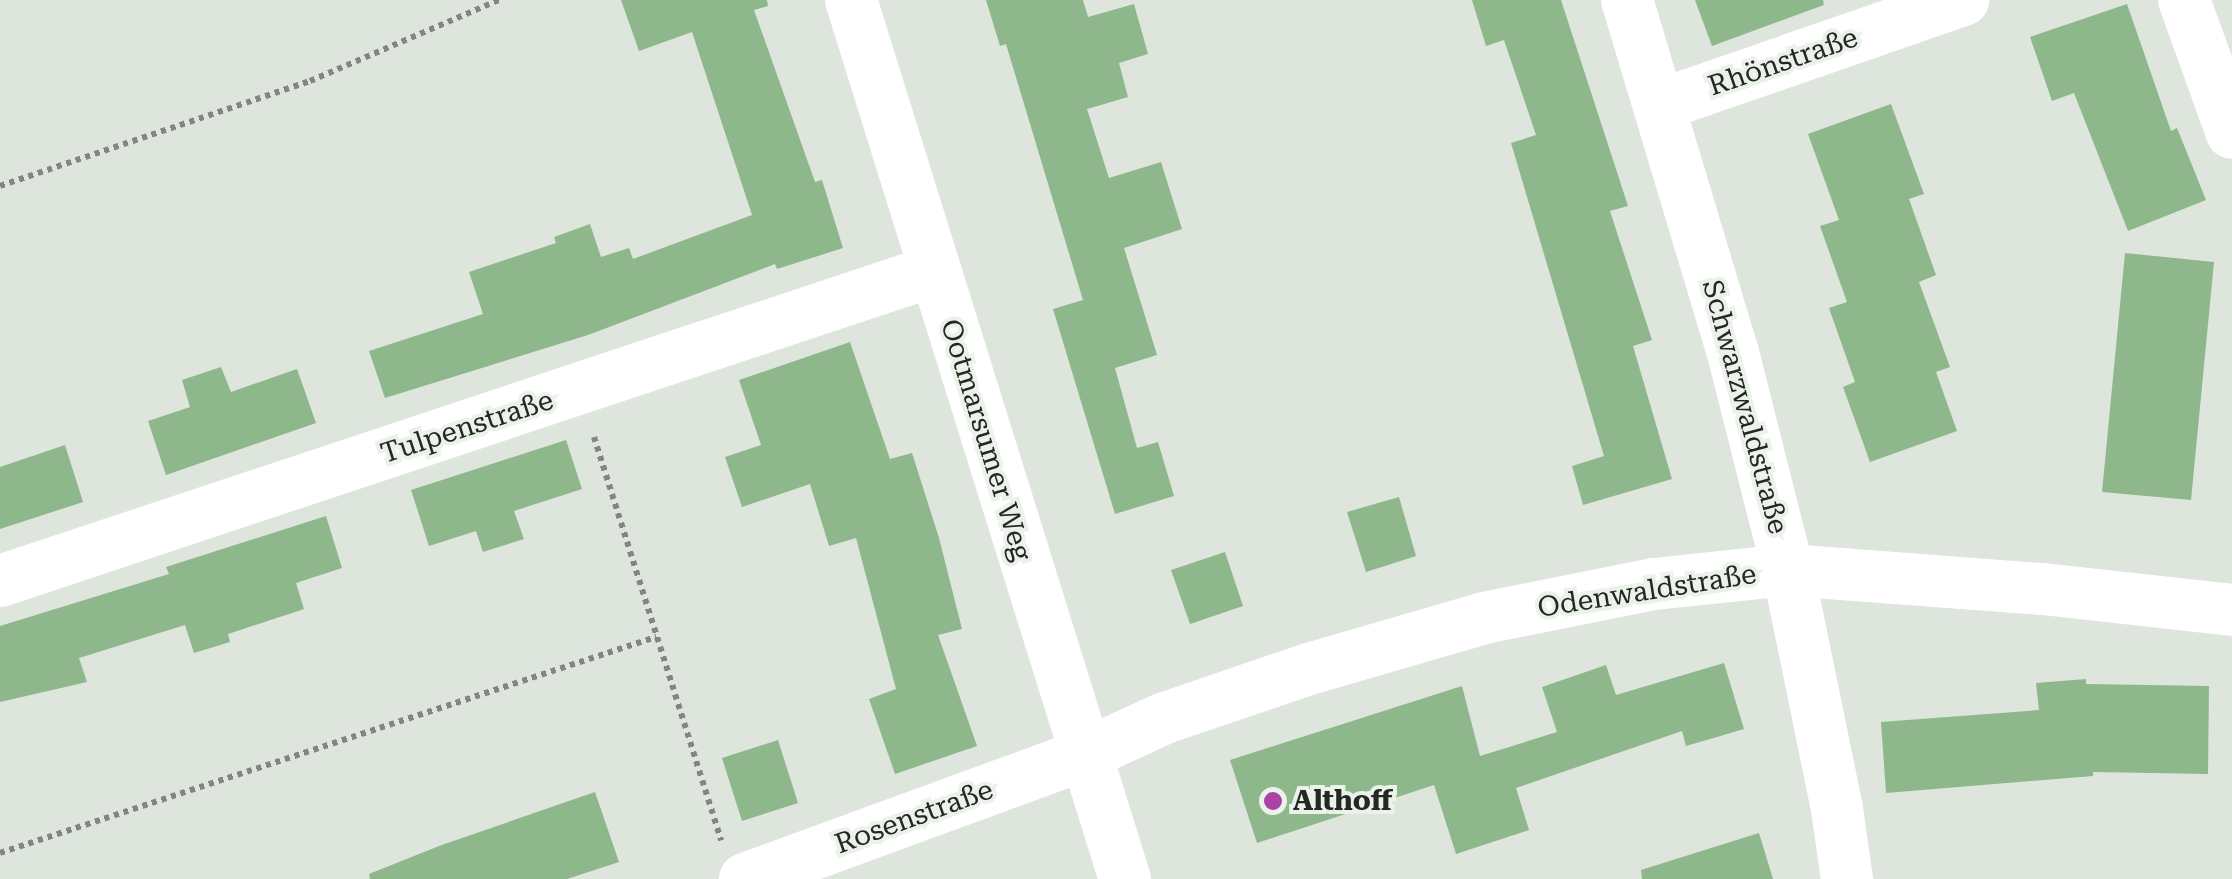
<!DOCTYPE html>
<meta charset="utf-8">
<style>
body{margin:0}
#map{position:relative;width:2232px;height:879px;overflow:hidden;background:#dde5dd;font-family:"Roboto Serif",serif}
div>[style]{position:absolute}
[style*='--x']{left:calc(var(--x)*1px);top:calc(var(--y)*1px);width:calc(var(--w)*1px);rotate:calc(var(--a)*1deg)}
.building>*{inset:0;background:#8eb78c}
.path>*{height:6px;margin-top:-3px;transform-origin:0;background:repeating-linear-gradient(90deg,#818681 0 5px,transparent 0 10px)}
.minor>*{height:52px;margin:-26px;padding:0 26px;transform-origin:26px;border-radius:26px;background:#fff}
.dots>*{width:28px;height:28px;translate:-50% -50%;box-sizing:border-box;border:5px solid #ebf2ea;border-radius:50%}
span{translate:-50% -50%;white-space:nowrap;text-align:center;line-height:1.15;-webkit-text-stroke:8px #ebf2ea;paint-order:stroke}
.street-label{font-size:28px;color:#252724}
.poi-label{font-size:28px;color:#252724;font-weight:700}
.left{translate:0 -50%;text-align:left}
</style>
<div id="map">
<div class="building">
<i style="clip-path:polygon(621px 0,767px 0,768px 6px,754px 10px,815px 182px,822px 180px,843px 248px,777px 269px,775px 264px,588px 335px,385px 398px,369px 351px,483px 314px,469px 272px,556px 243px,554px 237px,590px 224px,601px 257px,629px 248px,633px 259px,752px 215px,692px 32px,639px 51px)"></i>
<i style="clip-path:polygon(986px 0,1083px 0,1088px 17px,1134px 4px,1148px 54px,1119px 63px,1128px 97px,1087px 109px,1109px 178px,1161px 162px,1182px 229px,1124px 248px,1157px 355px,1115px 368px,1137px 448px,1158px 442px,1174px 496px,1115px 514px,1053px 309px,1083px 300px,1006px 44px,1000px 46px)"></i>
<i style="clip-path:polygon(1472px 0,1561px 0,1628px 206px,1610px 211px,1652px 340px,1633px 346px,1672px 479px,1583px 505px,1572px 466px,1604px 456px,1511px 143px,1536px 135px,1504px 40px,1486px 46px)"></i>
<i style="clip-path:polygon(1695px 0,1823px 0,1824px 5px,1712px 46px)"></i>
<i style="clip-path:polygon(2127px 4px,2171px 131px,2177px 128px,2206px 200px,2128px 231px,2074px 93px,2052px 101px,2030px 37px)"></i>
<i style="clip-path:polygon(1891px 104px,1924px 194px,1909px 199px,1936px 275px,1919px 282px,1950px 367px,1936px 372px,1957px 431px,1870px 462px,1843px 387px,1855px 382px,1829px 308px,1847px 302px,1820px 226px,1839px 220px,1808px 134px)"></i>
<i style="clip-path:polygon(2125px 253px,2214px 262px,2191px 500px,2102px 492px)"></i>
<i style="clip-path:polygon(850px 342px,890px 459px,912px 453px,939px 538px,962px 629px,938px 635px,977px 746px,895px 774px,869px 699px,896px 689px,856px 538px,829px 546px,810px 484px,742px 507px,725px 457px,761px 445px,739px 380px)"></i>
<i style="clip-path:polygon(221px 367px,231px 392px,297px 369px,316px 423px,166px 475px,148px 421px,190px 407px,182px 380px)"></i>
<i style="clip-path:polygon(566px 440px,582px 489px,514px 511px,524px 539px,483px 552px,476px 531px,429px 546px,411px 490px)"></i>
<i style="clip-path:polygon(65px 445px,83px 502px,0 529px,0 467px)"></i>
<i style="clip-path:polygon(1399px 497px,1416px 556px,1366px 572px,1347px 512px)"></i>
<i style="clip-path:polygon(326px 516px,342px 568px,296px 583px,304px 609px,228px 634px,230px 642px,194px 653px,185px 625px,79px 658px,87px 682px,0 702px,0 626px,169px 574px,166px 567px)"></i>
<i style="clip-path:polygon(1225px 552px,1243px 606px,1190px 624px,1171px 570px)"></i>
<i style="clip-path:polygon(1724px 663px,1744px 729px,1686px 746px,1682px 731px,1516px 788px,1529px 830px,1456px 854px,1434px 785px,1257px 843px,1230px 760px,1462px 686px,1480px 756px,1557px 732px,1542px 687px,1606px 665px,1616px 695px)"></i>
<i style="clip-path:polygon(2086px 679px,2086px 684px,2209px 686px,2208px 774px,2093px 772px,2093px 776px,1886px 793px,1881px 722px,2039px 710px,2036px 683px)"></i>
<i style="clip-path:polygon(778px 740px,798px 803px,742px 821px,722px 758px)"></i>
<i style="clip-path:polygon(595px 792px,619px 862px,567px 879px,370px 879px,369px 874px,439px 846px)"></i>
<i style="clip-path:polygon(1759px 833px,1773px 879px,1642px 879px,1641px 870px)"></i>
</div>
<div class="path">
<i style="--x:0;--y:186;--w:327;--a:-18.7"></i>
<i style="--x:310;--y:81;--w:206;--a:-23.2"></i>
<i style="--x:594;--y:437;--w:423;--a:72.5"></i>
<i style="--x:0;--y:853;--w:691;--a:-18.23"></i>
</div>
<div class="minor">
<i style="--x:851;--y:0;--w:921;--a:72.69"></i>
<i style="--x:1627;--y:0;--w:364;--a:73.3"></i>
<i style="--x:1732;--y:349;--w:228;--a:75.8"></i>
<i style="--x:1788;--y:570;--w:244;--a:78.4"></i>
<i style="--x:1837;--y:809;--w:71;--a:81.9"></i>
<i style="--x:2184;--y:0;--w:141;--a:70.2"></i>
<i style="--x:1660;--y:105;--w:321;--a:-19.1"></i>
<i style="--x:0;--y:581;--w:983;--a:-18.38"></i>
<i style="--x:745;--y:879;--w:361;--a:-20.1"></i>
<i style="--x:1084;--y:755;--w:89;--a:-24.6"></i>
<i style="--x:1165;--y:718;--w:152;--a:-18.8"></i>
<i style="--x:1309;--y:669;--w:182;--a:-16.2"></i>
<i style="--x:1484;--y:618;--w:173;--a:-11.3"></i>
<i style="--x:1654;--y:584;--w:135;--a:-6"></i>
<i style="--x:1788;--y:570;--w:256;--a:4.3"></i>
<i style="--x:2043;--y:589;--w:190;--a:6.3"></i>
</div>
<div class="dots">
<i style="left:1273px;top:801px;background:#ac42a4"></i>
</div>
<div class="street-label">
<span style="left:1783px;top:62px;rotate:-19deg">Rhönstraße</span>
<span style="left:1745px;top:407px;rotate:75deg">Schwarzwaldstraße</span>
<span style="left:467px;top:427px;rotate:-18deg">Tulpenstraße</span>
<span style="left:986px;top:440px;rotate:73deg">Ootmarsumer Weg</span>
<span style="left:1647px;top:591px;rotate:-9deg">Odenwaldstraße</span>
<span style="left:914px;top:817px;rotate:-20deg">Rosenstraße</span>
</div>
<div class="poi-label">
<span class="left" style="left:1293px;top:801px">Althoff</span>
</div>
</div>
